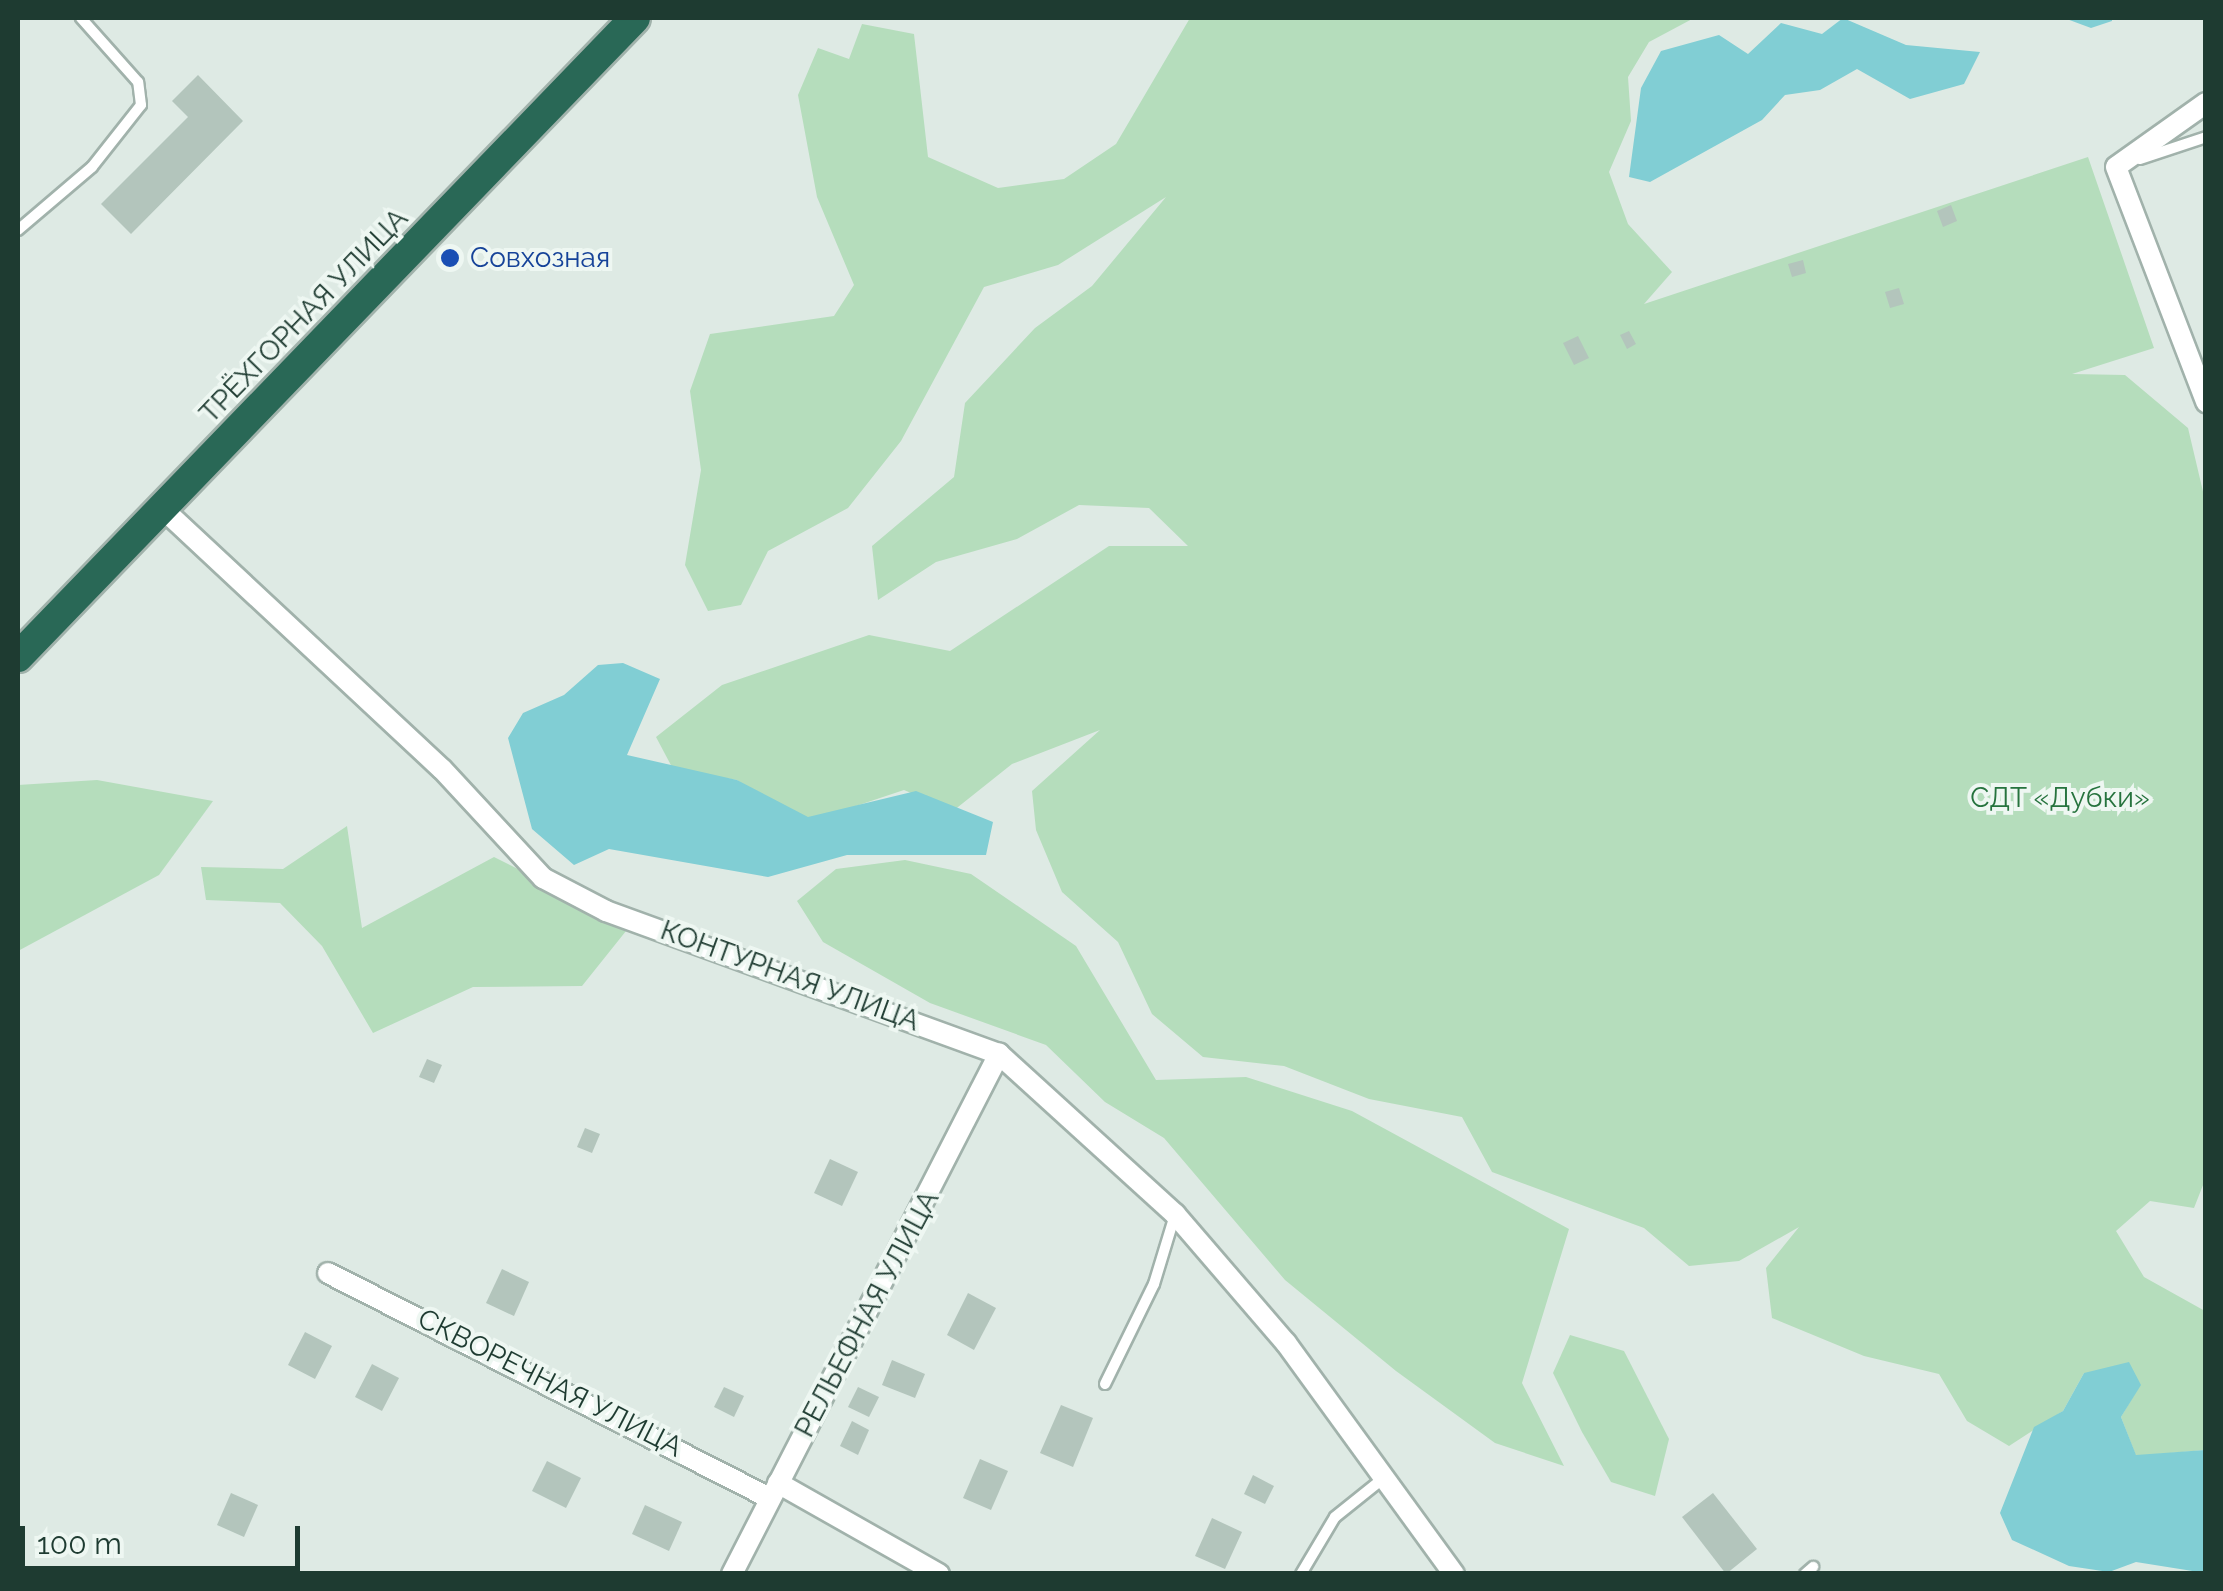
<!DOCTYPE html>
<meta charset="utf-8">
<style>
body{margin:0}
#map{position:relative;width:2223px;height:1591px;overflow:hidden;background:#deeae4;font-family:Raleway,sans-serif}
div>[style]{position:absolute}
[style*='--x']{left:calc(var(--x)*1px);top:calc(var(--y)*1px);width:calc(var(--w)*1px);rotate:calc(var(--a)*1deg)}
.green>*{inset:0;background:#b5ddbc}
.water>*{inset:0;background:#81ced4}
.building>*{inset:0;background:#b3c5bc}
.roads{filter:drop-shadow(2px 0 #a1b2ab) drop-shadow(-2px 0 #a1b2ab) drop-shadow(0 2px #a1b2ab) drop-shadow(0 -2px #a1b2ab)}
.lane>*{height:10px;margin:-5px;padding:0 5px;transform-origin:5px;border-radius:5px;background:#fff}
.street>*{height:20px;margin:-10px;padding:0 10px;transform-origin:10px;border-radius:10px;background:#fff}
.highway>*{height:30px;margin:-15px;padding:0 15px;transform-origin:15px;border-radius:15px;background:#296856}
.dots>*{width:28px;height:28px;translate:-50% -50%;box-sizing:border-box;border:5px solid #eef7f2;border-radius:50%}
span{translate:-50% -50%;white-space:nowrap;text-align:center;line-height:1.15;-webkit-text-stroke:8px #eef7f2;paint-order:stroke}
.transit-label{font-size:28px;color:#164399}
.left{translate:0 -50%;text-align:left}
.street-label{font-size:28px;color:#1e3b31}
.park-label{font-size:28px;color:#26733e}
.frame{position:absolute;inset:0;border:20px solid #1e3b31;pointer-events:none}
.scale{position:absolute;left:20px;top:1526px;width:280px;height:45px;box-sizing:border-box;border:5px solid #1e3b31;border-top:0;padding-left:12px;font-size:30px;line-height:35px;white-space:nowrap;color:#1e3b31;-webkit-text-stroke:8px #eef7f2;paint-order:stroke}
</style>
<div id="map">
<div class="green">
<i style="clip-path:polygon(1190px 18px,1694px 18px,1649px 42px,1628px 77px,1631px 121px,1609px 172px,1628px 224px,1672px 272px,1644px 304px,2088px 157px,2154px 348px,2072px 374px,2125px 375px,2188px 428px,2205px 500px,2205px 1180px,2194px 1208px,2150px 1201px,2116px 1231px,2144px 1277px,2205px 1311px,2205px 1450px,2136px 1456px,2121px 1417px,2140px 1385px,2084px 1373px,2063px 1411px,2009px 1446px,1967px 1421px,1939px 1374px,1864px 1356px,1772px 1318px,1766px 1268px,1799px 1227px,1739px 1261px,1689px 1266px,1644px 1228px,1492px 1172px,1462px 1117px,1369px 1099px,1284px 1066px,1203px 1057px,1152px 1014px,1118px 942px,1062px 892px,1036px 830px,1032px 791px,1100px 730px,1012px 764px,953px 811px,904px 790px,799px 825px,737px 780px,673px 769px,656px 737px,722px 685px,869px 635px,950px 651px,1109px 546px,1188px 546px,1149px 508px,1079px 505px,1017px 539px,936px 562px,878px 600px,872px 546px,954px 477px,965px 403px,1035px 328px,1092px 286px,1166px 197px,1058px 265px,984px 287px,901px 441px,848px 508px,768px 551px,741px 605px,708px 611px,685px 565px,701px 470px,690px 391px,710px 334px,834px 316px,854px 285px,817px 197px,798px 95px,818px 48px,849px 59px,862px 24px,914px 34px,928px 157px,998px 188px,1064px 179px,1116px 144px)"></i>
<i style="clip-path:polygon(97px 780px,213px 801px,159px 875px,18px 951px,18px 785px)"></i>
<i style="clip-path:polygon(347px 826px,362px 928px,494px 857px,630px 926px,582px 986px,473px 987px,373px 1033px,322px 946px,280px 903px,206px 900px,201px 867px,283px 869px)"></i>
<i style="clip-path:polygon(905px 860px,971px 874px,1076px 946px,1156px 1080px,1246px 1077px,1352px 1111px,1569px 1229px,1522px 1383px,1564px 1466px,1495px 1443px,1396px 1371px,1285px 1280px,1164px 1138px,1105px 1102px,1046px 1045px,930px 1003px,823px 942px,797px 901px,836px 869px)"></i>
<i style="clip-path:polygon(1570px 1335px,1624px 1351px,1669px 1439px,1655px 1496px,1611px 1482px,1582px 1432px,1553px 1373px)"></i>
</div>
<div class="water">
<i style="clip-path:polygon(1843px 18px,1906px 45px,1980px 52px,1964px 84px,1910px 99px,1857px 69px,1820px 90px,1785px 95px,1762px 120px,1650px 182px,1629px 177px,1641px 88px,1661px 51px,1719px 35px,1748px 54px,1781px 23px,1822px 34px)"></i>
<i style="clip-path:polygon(2064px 18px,2112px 18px,2112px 21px,2091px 28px)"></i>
<i style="clip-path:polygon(623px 663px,660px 679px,627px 755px,737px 780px,808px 817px,916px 791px,993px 822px,986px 855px,847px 855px,768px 877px,609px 849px,574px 865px,532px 829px,508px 738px,523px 713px,564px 695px,598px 665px)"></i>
<i style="clip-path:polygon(2129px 1362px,2141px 1385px,2121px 1417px,2136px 1455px,2205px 1450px,2205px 1573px,2136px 1562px,2109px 1572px,2069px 1566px,2012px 1540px,2000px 1513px,2034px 1427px,2063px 1411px,2084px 1373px)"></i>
</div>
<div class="building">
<i style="clip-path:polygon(198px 75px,243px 121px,131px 234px,101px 204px,188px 117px,172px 101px)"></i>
<i style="clip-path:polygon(1951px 205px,1957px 221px,1943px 227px,1937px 211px)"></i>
<i style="clip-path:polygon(1803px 260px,1806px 273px,1792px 277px,1788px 264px)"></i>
<i style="clip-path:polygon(1899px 288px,1904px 304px,1890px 308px,1885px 292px)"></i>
<i style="clip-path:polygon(1629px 331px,1636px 344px,1627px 349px,1620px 335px)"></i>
<i style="clip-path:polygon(1578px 336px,1589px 358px,1574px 365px,1563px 343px)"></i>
<i style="clip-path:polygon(427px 1059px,442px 1065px,434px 1083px,419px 1077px)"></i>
<i style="clip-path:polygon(585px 1128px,600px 1134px,592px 1153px,577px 1147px)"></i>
<i style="clip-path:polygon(830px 1159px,858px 1172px,842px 1206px,814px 1193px)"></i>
<i style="clip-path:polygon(502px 1269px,529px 1282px,514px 1316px,486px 1303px)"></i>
<i style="clip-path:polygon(968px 1293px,996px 1308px,974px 1350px,947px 1335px)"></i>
<i style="clip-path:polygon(305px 1332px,332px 1346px,315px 1379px,288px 1365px)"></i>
<i style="clip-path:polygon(892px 1360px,925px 1374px,915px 1398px,882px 1385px)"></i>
<i style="clip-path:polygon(372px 1364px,399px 1378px,382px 1411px,355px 1397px)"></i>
<i style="clip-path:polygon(724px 1387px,744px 1396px,734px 1417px,714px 1407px)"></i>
<i style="clip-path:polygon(858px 1387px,879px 1397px,869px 1417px,848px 1407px)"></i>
<i style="clip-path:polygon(1061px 1405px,1093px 1418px,1073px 1467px,1040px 1453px)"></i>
<i style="clip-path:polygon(852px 1421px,869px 1430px,858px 1455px,840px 1446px)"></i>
<i style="clip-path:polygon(980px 1459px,1008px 1471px,991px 1510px,963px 1498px)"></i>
<i style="clip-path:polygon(547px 1461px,581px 1478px,566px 1508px,532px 1491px)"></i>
<i style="clip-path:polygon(1253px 1475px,1274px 1486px,1265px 1504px,1244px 1494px)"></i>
<i style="clip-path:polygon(231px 1493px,258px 1505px,244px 1537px,217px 1525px)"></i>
<i style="clip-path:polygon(1713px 1493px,1757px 1549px,1726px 1574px,1682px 1517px)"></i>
<i style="clip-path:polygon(645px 1505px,682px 1522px,669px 1551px,632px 1534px)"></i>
<i style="clip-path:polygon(1212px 1518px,1242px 1532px,1225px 1569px,1195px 1556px)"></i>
</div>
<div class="roads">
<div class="lane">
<i style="--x:2140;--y:159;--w:70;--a:-18.4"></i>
<i style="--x:18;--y:230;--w:97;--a:-40.4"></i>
<i style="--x:92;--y:167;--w:79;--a:-51.7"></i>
<i style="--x:141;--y:105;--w:23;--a:-97"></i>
<i style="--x:138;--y:82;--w:86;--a:-131.7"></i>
<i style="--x:1105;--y:1384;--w:111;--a:-63.9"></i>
<i style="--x:1154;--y:1284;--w:72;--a:-73.1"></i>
<i style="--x:1301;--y:1574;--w:66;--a:-59.2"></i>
<i style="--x:1335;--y:1517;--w:64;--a:-38.7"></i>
<i style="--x:1805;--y:1574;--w:11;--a:-41"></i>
</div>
<div class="street">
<i style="--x:2206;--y:103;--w:110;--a:144.6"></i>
<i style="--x:2116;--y:167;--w:252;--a:69"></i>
<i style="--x:163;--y:509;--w:381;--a:43"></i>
<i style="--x:442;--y:769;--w:149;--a:47.2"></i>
<i style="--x:543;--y:878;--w:71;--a:27.6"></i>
<i style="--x:606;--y:911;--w:418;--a:20"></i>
<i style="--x:999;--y:1054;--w:238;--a:42.3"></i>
<i style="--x:1175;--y:1214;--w:170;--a:49.3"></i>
<i style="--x:1286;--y:1343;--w:286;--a:54"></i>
<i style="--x:328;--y:1273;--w:496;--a:27"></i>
<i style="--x:778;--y:1483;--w:185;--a:29.5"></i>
<i style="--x:732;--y:1574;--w:585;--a:-62.82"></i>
</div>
<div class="highway">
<i style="--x:18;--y:657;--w:888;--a:-46"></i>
</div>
</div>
<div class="dots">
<i style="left:450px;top:258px;background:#1a4fb4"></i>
</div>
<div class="transit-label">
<span class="left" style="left:470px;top:258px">Совхозная</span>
</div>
<div class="street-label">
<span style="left:304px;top:316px;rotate:-46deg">ТРЁХГОРНАЯ УЛИЦА</span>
<span style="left:790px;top:976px;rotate:20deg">КОНТУРНАЯ УЛИЦА</span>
<span style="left:867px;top:1314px;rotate:-62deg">РЕЛЬЕФНАЯ УЛИЦА</span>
<span style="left:550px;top:1383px;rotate:27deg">СКВОРЕЧНАЯ УЛИЦА</span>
</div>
<div class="park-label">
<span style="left:2060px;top:798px">СДТ «Дубки»</span>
</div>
<div class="frame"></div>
<div class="scale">100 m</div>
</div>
